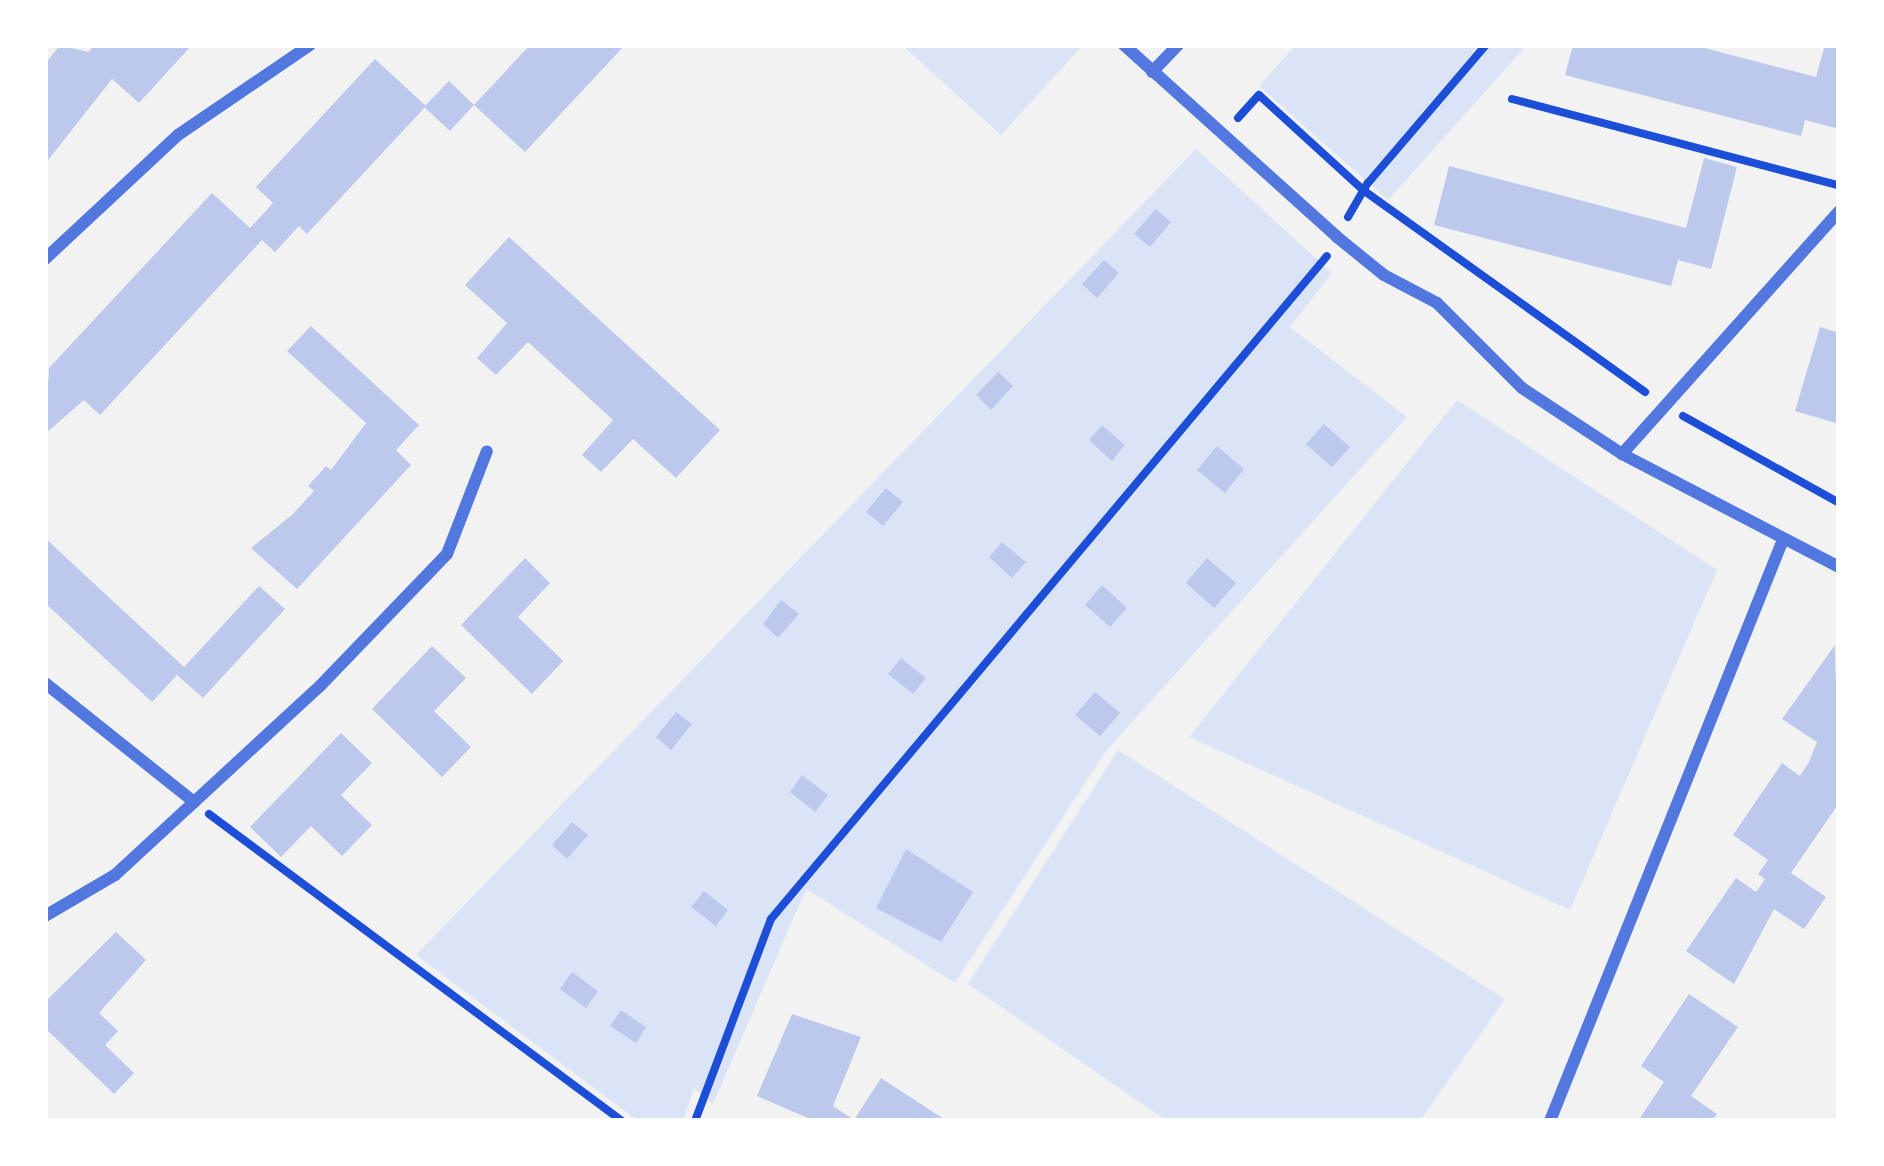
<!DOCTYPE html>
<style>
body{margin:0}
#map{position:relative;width:1884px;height:1166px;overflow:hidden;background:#f2f2f2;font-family:"Golos Text",sans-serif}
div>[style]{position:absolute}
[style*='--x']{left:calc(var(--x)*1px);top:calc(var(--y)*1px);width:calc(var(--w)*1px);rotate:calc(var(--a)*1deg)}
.green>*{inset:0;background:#dbe4f7}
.building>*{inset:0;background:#bdc9ec}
.path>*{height:8px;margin:-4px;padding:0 4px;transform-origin:4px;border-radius:4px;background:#1d4ed8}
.minor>*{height:12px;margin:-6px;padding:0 6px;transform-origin:6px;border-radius:6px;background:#5277de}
span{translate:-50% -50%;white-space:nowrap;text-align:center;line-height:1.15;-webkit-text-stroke:9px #fff;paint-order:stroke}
.frame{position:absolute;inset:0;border:48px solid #fff;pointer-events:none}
</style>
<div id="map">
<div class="green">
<div style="clip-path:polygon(902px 45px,1083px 45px,1001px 135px)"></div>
<div style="clip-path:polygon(1296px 45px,1527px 45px,1388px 200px,1259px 86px)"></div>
<div style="clip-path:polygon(1196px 149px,1332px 273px,1290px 327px,1407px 417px,1106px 751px,955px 983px,806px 889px,713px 1104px,694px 1088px,683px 1121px,638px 1121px,416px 955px)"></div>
<div style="clip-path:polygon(1457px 400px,1717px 570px,1570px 910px,1189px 737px)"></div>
<div style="clip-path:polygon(1118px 750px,1505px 999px,1420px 1121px,1167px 1121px,968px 984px)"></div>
</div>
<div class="building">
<div style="clip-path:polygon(60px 45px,88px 52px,95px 45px,192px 45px,139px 103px,112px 79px,45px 164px,45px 64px)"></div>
<div style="clip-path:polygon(530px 45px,625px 45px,525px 152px,474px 105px)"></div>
<div style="clip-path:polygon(1573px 45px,1693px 45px,1816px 77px,1825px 45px,1839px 45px,1839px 129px,1805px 120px,1801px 136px,1565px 75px)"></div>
<div style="clip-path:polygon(375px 59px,426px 106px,307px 234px,299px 226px,275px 252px,262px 240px,100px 415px,84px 400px,45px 434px,49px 368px,212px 193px,250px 228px,273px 203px,256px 187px)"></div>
<div style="clip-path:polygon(449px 81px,474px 105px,450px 131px,424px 107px)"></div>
<div style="clip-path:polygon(1704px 158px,1737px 167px,1720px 234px,1711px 269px,1678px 260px,1671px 286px,1434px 225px,1449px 166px,1686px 228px)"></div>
<div style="clip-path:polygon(1156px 209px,1171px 222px,1150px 247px,1134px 234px)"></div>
<div style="clip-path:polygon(509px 237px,720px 430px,676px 478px,633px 439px,601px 472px,582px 455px,613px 420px,528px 342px,496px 375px,477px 358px,507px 323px,465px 285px)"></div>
<div style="clip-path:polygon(1104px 260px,1119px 273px,1097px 298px,1082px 284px)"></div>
<div style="clip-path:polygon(311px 326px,419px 425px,396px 450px,411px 465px,297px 589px,251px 548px,293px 514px,314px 491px,308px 486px,326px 466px,331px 470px,366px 423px,287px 351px)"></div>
<div style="clip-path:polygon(1820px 327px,1839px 333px,1839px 424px,1795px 411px)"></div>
<div style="clip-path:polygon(998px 372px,1013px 386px,991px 410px,976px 395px)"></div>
<div style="clip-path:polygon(1324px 424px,1350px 447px,1332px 467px,1306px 444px)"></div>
<div style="clip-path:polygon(1102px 425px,1125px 445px,1112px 461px,1089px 440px)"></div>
<div style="clip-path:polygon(1217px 446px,1244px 469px,1225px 493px,1197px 470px)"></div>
<div style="clip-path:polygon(886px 488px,903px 502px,883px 526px,866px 512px)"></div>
<div style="clip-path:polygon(45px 538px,184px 667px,259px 586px,285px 609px,203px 698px,177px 675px,152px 702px,45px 603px)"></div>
<div style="clip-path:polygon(1002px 542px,1026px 562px,1012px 578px,989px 557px)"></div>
<div style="clip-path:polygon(525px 558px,550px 583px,518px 617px,563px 661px,532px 694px,461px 625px)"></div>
<div style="clip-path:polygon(1207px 558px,1236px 583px,1214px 608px,1186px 583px)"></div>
<div style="clip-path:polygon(1102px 585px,1127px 608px,1110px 627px,1085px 605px)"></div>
<div style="clip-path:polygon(781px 600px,799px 614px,778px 638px,763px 624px)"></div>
<div style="clip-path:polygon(1835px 645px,1839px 803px,1791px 873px,1826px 897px,1804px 929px,1774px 909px,1734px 984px,1686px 951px,1736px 878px,1756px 892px,1765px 879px,1758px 874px,1768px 860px,1733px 835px,1782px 763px,1800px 776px,1809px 762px,1817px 742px,1782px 719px)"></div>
<div style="clip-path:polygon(432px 646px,466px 678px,434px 711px,471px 747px,442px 777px,372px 709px)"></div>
<div style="clip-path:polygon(901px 658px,926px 678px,913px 694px,888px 674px)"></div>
<div style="clip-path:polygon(1095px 692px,1120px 713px,1100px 736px,1075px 715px)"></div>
<div style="clip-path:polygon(676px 712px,692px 724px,671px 750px,656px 737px)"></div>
<div style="clip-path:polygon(341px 733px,372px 763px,341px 795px,372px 825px,342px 856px,311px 826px,281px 857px,250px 827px)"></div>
<div style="clip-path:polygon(802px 775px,828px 795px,815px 812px,790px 792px)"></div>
<div style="clip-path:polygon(572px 822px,588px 835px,567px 859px,552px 845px)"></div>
<div style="clip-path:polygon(906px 849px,973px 892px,941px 942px,876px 908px)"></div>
<div style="clip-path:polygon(704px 891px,728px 910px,716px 926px,691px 907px)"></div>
<div style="clip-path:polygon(116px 932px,146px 960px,99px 1013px,118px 1031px,105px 1045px,134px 1073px,114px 1094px,45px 1028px,45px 1002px)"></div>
<div style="clip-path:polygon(572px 972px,598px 991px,586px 1008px,560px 989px)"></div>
<div style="clip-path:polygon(1689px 994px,1738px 1027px,1691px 1096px,1717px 1114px,1712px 1121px,1638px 1121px,1664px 1082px,1641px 1066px)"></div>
<div style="clip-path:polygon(621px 1010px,646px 1027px,636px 1043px,610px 1026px)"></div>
<div style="clip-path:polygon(792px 1014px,861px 1037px,833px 1106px,854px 1120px,881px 1078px,947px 1121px,815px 1121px,757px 1096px)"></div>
</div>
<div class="path">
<div style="--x:1512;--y:99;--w:337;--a:14.8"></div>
<div style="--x:1238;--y:118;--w:31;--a:-48"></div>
<div style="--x:1259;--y:95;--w:141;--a:42.4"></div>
<div style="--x:1363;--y:190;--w:347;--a:35.6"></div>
<div style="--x:1348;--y:217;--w:39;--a:-60"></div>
<div style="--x:1368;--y:183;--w:182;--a:-49.5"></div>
<div style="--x:1683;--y:416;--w:179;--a:29.1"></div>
<div style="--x:209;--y:814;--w:515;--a:36.62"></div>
<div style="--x:695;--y:1121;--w:216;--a:-69.4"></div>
<div style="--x:771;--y:919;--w:865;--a:-50.02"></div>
</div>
<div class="minor">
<div style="--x:1124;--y:45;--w:287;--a:42"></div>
<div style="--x:1337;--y:237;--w:60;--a:39"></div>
<div style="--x:1384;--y:275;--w:60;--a:27.8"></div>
<div style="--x:1437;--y:303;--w:120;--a:45"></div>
<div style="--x:1522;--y:388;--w:120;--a:33.4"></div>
<div style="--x:1622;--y:454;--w:245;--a:27.5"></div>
<div style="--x:1152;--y:72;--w:37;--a:-46"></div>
<div style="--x:45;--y:259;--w:182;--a:-43"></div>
<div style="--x:178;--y:135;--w:160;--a:-34.3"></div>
<div style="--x:1622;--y:454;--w:326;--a:-48.2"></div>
<div style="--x:45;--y:683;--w:191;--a:38.6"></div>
<div style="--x:45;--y:916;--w:81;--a:-30.4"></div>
<div style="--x:115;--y:875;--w:279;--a:-42.7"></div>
<div style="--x:320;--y:686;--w:183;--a:-46.1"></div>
<div style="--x:447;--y:554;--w:110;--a:-68.8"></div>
<div style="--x:1550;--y:1121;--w:624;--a:-68.16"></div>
</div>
<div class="frame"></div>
</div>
